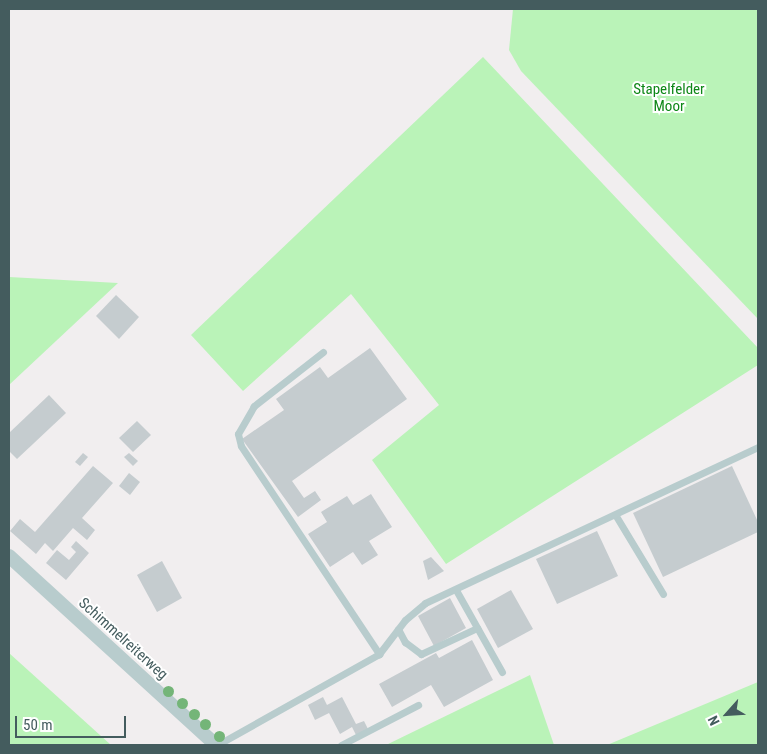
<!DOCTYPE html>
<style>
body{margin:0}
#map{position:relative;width:767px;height:754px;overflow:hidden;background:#f1eeef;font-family:"Roboto Condensed",sans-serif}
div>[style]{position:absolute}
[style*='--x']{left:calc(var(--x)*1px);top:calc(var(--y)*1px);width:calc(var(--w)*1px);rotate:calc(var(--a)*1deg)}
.green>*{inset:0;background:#baf3b8}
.building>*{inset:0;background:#c5cccf}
.service>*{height:7px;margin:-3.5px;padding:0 3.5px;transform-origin:3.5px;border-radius:3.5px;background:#b8cccd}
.minor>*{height:14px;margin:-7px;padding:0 7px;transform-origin:7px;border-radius:7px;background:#b8cccd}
.trees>*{width:11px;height:11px;margin:-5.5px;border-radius:50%;background:#74b578}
span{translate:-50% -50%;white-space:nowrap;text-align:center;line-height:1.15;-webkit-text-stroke:4px #fff;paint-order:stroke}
.park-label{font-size:15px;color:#0e8717}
.street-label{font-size:15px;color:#445c5e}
.frame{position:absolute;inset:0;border:10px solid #445c5e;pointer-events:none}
.north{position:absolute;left:702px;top:689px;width:50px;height:50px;-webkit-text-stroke:4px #fff;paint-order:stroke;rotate:244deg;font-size:14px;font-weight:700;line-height:20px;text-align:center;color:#445c5e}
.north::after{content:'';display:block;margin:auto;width:18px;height:22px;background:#445c5e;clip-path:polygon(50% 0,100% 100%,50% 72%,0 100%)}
.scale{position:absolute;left:15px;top:716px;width:111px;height:22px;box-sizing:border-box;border:2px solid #445c5e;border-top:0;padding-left:6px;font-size:15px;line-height:18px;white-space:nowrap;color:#445c5e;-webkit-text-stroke:4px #fff;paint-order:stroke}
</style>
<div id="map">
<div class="green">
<div style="clip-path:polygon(513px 9px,758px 9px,758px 319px,521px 71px,509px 50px)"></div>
<div style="clip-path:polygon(483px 57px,758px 348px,758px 365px,446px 564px,372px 460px,439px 405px,351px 294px,243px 391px,191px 335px)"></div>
<div style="clip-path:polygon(9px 277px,118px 283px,9px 385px)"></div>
<div style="clip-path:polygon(9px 653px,111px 745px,9px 745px)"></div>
<div style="clip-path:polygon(530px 675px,554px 745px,386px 745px)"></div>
<div style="clip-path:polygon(758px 682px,758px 745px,607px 745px)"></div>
</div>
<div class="building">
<div style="clip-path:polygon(116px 295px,139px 317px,119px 339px,96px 316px)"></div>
<div style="clip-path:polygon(370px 348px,407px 399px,292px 481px,304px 498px,315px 491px,321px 500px,298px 517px,242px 439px,284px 410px,276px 399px,320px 367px,328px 378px)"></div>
<div style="clip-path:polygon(49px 395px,66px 413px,17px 459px,9px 451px,9px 433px)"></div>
<div style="clip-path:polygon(137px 421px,151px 435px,133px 452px,119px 438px)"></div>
<div style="clip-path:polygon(83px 453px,88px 457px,80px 466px,75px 462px)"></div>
<div style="clip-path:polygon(129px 453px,138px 461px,133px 466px,124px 457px)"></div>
<div style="clip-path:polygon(93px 466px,113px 483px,82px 518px,95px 530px,87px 540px,73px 528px,53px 551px,45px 543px,36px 554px,10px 531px,20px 519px,35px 532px)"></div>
<div style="clip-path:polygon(732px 466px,758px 522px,758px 532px,663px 577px,633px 513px)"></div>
<div style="clip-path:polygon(129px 473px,140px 482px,130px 495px,119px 486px)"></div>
<div style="clip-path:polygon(371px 494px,392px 527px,369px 541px,378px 555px,362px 565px,353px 552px,330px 567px,308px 534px,327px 522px,321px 512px,347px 496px,353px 505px)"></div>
<div style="clip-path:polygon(597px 531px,618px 576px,557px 604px,536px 559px)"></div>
<div style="clip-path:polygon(76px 541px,89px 553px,66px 580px,46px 563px,57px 550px,69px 560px,76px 552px,71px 547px)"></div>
<div style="clip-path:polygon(431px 557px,444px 571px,428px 580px,423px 561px)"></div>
<div style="clip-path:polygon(162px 561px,182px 598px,157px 612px,137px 575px)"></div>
<div style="clip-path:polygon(511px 590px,533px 629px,498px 648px,477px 609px)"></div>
<div style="clip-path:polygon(450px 598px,466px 628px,434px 646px,418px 616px)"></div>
<div style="clip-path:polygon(472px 640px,493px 680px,444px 707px,431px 685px,392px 707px,379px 684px,436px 653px,439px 658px)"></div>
<div style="clip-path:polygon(323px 697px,327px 705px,342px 697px,356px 724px,364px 721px,368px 729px,356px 735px,352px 727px,340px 734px,329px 713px,315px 720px,308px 705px)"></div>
</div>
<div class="service">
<div style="--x:323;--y:352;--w:88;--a:142"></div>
<div style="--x:254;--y:406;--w:32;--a:120"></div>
<div style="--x:238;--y:434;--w:12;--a:76"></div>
<div style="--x:241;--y:446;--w:250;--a:56.4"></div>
<div style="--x:616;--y:516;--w:91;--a:58.9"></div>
<div style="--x:456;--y:590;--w:94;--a:60.7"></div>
<div style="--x:398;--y:629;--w:15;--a:62"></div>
<div style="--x:405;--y:642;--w:20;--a:37"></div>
<div style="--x:421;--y:654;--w:62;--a:-24.9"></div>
<div style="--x:217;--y:745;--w:186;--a:-29.3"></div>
<div style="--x:379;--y:654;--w:43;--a:-52.6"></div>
<div style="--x:405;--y:620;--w:26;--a:-40"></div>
<div style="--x:425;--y:603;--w:368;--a:-25.1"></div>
<div style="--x:341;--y:745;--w:87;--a:-27.5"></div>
</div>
<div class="minor">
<div style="--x:9;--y:556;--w:280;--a:42.4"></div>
</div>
<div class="trees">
<div style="left:168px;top:691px"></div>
<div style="left:182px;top:703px"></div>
<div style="left:194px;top:714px"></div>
<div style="left:205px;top:724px"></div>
<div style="left:219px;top:736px"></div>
</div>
<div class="park-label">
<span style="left:669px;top:98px">Stapelfelder<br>Moor</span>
</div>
<div class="street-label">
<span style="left:123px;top:639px;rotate:42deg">Schimmelreiterweg</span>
</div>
<div class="frame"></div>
<div class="north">N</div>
<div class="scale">50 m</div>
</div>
